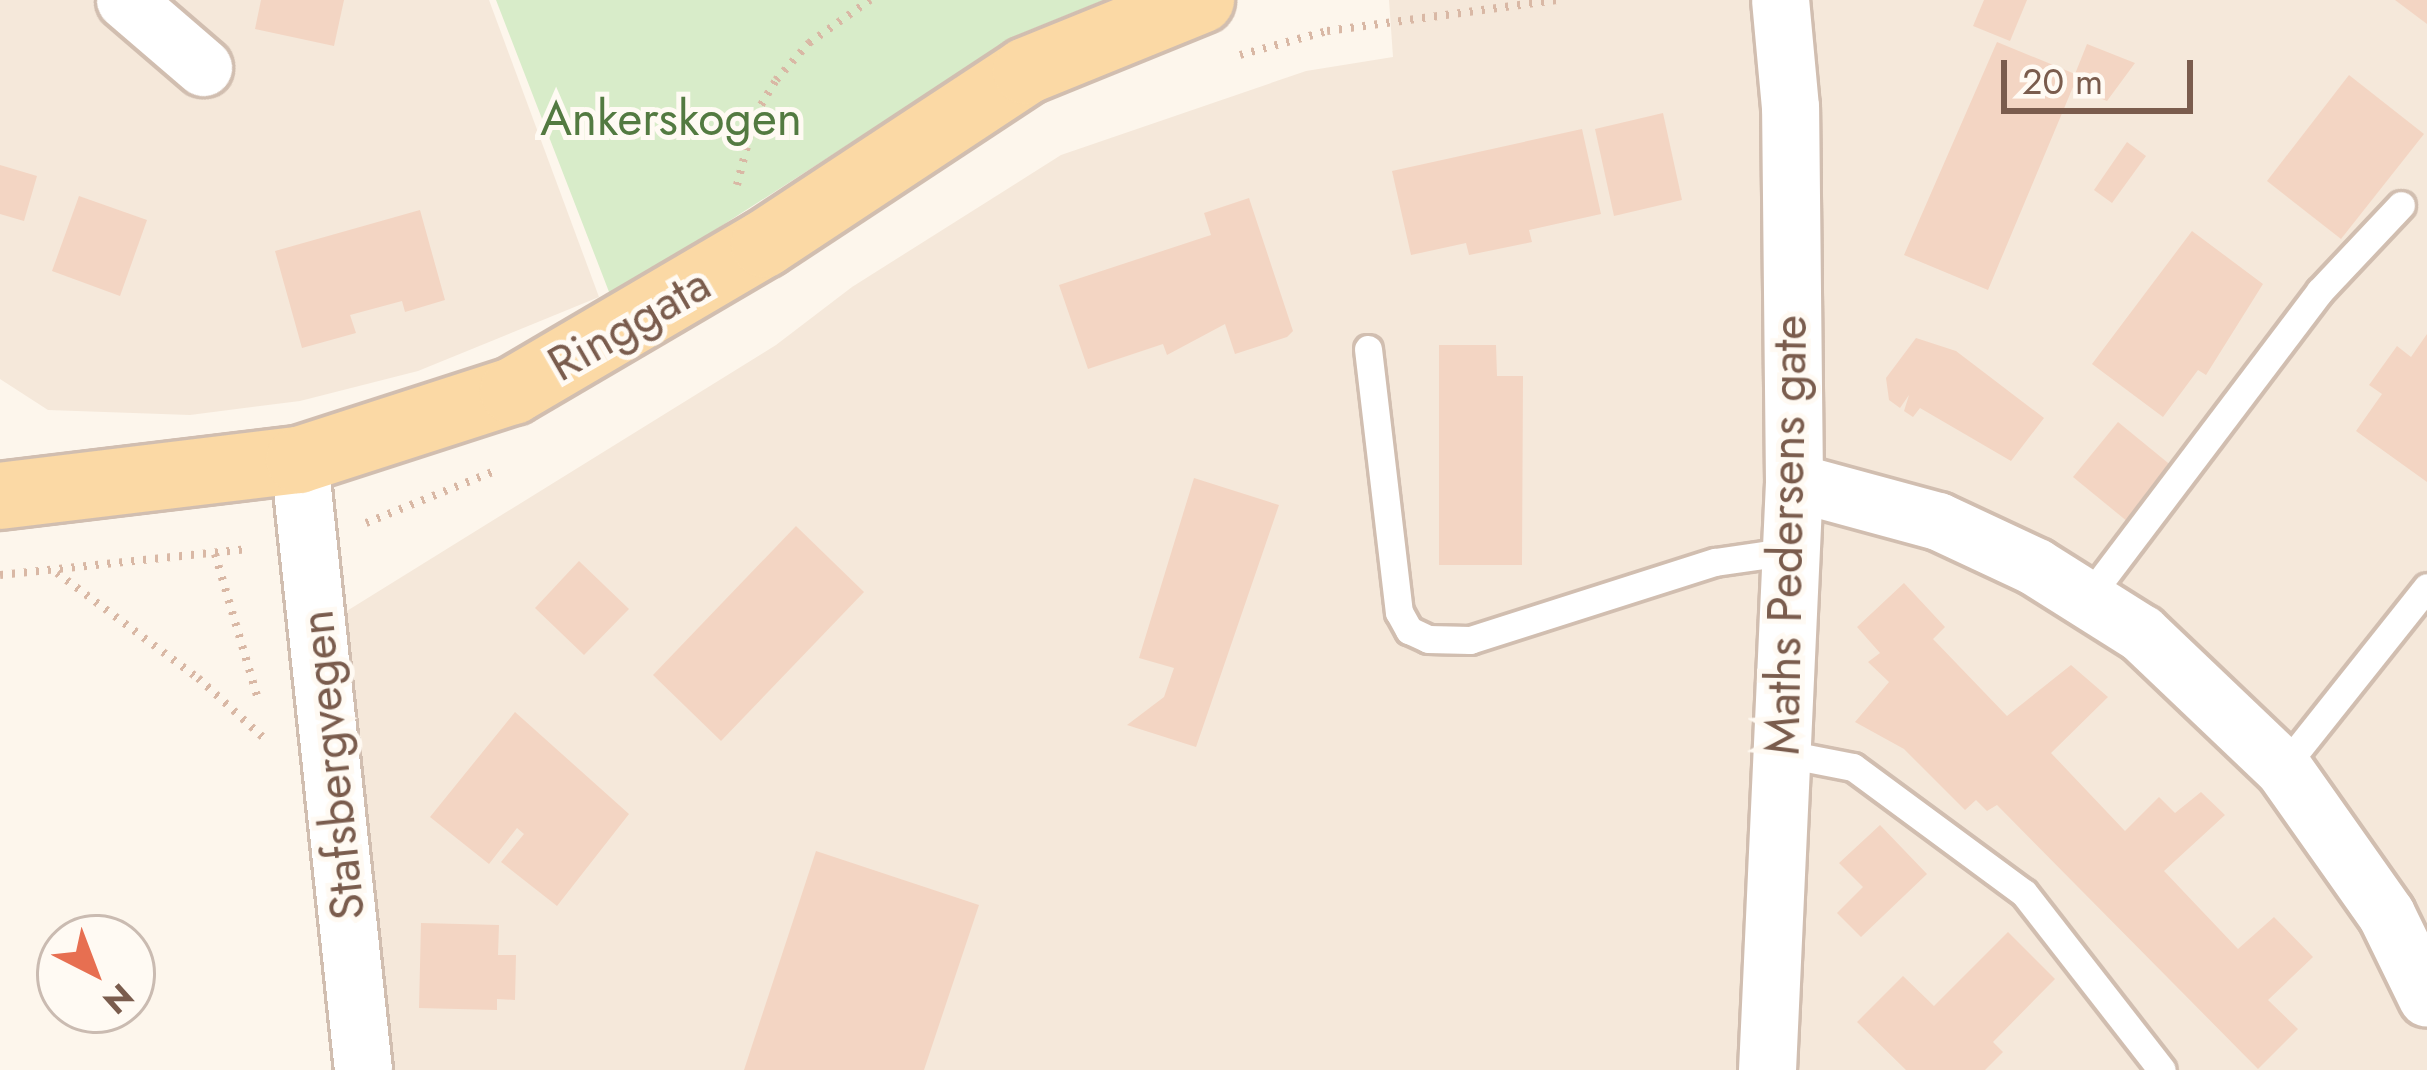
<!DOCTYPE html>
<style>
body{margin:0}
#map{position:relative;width:2427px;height:1070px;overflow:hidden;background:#fdf6ec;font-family:Jost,sans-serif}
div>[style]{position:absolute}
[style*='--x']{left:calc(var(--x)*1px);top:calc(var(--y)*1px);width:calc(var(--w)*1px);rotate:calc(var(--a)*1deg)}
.residential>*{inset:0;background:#f5e8da}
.green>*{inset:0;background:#d8ecc9}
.building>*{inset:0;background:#f3d5c3}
.path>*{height:8px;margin-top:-4px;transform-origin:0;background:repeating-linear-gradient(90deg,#d9b8a5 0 3px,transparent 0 12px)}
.roads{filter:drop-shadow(3px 0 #d1beb0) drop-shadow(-3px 0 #d1beb0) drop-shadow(0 3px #d1beb0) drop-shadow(0 -3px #d1beb0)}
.lane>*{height:27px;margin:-13.5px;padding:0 13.5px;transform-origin:13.5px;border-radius:13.5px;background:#fff}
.street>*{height:57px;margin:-28.5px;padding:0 28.5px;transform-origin:28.5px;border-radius:28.5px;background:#fff}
.primary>*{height:66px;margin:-33px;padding:0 33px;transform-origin:33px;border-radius:33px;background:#fbd9a5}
span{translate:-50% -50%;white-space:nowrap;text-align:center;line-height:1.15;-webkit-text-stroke:10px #fffaf3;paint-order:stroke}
.park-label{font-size:48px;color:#537a41}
.street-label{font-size:48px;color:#7a5c4d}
.north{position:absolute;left:36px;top:914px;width:120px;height:120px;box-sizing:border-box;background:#fffaf3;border:3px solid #cabbb1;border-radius:50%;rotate:138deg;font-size:33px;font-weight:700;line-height:48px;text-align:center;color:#7a5c4d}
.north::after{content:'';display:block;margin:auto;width:42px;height:54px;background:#e76f51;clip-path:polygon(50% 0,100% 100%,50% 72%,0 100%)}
.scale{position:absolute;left:2001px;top:60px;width:192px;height:54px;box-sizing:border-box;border:6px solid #7a5c4d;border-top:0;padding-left:15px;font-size:36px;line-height:42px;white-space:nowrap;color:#7a5c4d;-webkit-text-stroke:9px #fffaf3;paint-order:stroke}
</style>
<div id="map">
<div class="residential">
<div style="clip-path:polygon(0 0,489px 0,599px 297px,418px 371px,300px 401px,190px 415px,48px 410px,0 379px)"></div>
<div style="clip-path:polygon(1389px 0,2427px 0,2427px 1070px,367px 1070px,321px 627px,776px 345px,852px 287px,1061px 155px,1306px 71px,1393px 57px)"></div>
</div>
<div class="green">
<div style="clip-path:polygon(496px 0,1104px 0,1020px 34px,611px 297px)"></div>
</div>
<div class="building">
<div style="clip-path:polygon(261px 0,344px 0,334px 46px,255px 29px)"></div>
<div style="clip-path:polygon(1984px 0,2027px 0,2010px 41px,1973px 26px)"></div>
<div style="clip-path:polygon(2395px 0,2427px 0,2427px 24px)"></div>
<div style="clip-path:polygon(1997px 42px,2075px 74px,2087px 44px,2135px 63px,2107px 101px,2073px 87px,1988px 290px,1904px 255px)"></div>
<div style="clip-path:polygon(2349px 75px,2424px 134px,2341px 239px,2267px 181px)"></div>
<div style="clip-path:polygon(1663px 113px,1682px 200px,1614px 216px,1595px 129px)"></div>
<div style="clip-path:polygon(1582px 129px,1601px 214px,1529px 230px,1532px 242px,1469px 255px,1466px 243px,1411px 255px,1392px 171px)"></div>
<div style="clip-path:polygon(2127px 142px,2146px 156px,2112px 203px,2094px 190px)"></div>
<div style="clip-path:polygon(0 165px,37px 176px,24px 221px,0 214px)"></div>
<div style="clip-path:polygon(79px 196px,147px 220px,120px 296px,52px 271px)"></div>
<div style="clip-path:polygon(1249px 198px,1293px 331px,1287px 337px,1235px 354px,1225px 324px,1167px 355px,1163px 344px,1088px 369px,1059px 285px,1211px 235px,1204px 213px)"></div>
<div style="clip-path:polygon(420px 210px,445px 300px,405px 312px,402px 301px,350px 315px,356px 333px,302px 348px,275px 251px)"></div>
<div style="clip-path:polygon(2192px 231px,2263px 284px,2206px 375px,2198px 370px,2163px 417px,2092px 364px)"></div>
<div style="clip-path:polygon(2427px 334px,2427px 482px,2356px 431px,2382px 394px,2369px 385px,2397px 346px,2411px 357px)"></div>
<div style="clip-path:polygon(1916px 338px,1956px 351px,2044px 418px,2011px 461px,1920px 408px,1913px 417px,1904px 411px,1909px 395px,1900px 408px,1889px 400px,1886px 378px)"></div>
<div style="clip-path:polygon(1439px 345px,1496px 345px,1497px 376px,1523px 376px,1522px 565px,1439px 565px)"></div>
<div style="clip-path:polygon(2118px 422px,2173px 467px,2128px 522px,2073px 477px)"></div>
<div style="clip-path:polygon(1194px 478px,1279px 505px,1196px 747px,1127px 725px,1164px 697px,1174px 668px,1139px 658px)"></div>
<div style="clip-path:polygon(796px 526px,864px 592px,721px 741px,653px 675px)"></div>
<div style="clip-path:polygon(579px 561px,629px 609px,584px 655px,535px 608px)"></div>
<div style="clip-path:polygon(1904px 583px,1945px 627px,1933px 639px,2007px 716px,2071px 665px,2108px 697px,2051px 753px,2125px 831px,2159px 797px,2175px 813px,2201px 792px,2225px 815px,2164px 871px,2238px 949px,2274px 917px,2313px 957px,2268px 1000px,2298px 1029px,2258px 1069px,1997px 805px,1987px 811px,1976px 800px,1965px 810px,1904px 749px,1855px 722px,1889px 682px,1868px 662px,1880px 653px,1857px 627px)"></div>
<div style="clip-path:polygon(515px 712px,629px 814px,557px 906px,501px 862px,524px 834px,517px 828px,489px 864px,430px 817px)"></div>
<div style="clip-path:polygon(1880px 825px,1927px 874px,1861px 937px,1837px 913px,1863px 887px,1839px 863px)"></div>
<div style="clip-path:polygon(816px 851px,979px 905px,924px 1070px,744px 1070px)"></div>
<div style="clip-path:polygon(421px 923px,499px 925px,498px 955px,516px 955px,515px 1000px,497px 999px,497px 1010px,419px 1008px)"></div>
<div style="clip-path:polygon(2008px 932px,2055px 979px,1993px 1042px,2003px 1052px,1985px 1070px,1906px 1070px,1857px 1022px,1903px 976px,1934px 1006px)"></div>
</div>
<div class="path">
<div style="--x:1240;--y:55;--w:90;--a:-15.4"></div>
<div style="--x:1327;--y:31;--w:232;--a:-7.7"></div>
<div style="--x:737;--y:185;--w:72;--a:-75.6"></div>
<div style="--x:755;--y:115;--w:41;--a:-59"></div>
<div style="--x:776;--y:80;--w:50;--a:-48.3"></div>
<div style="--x:809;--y:43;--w:75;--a:-35.2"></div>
<div style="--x:366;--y:523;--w:141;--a:-22"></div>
<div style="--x:215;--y:554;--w:148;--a:73.5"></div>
<div style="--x:57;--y:573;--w:176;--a:36.7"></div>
<div style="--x:198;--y:678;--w:92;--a:42.4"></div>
<div style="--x:0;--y:575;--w:247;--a:-6"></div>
</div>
<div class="roads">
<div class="lane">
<div style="--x:1368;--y:349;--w:265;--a:83.3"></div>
<div style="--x:1399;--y:612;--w:21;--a:61"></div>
<div style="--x:1409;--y:630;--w:21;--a:25"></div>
<div style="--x:1428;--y:639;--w:42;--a:1.4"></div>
<div style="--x:1470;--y:640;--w:257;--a:-17.7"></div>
<div style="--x:1715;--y:562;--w:76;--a:-8.3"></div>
<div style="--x:2087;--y:599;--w:386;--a:-52.9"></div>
<div style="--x:2320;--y:291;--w:118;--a:-46.7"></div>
<div style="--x:1781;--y:753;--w:73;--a:11"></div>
<div style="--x:1853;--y:767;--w:212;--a:36.4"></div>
<div style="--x:2024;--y:893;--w:224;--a:52.1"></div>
<div style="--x:2283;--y:768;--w:231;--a:-51.5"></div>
</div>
<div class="street">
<div style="--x:125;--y:0;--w:103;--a:40.7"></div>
<div style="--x:299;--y:460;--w:613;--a:84.01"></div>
<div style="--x:1794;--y:482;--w:149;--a:15.2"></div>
<div style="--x:1938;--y:521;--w:108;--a:25.1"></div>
<div style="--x:2036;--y:567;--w:124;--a:32.2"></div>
<div style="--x:2141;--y:633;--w:196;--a:43.6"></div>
<div style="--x:2283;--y:768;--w:179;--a:54.8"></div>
<div style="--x:2386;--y:914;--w:93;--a:64"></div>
<div style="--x:1767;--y:1070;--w:589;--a:-87.37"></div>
<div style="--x:1794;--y:482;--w:375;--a:-90.6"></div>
<div style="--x:1790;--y:107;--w:107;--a:-95.3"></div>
</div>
<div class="primary">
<div style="--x:0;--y:496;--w:301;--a:-6.9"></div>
<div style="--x:299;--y:460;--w:225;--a:-17.9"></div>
<div style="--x:513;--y:391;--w:291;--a:-30.4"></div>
<div style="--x:764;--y:244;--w:314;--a:-33.4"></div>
<div style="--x:1026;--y:71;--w:189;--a:-22.1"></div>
</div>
</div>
<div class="park-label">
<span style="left:671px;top:119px">Ankerskogen</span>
</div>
<div class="street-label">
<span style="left:629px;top:324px;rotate:-30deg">Ringgata</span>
<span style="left:1786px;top:535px;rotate:-89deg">Maths Pedersens gate</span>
<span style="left:332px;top:765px;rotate:-96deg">Stafsbergvegen</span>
</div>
<div class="north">N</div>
<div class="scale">20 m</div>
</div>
